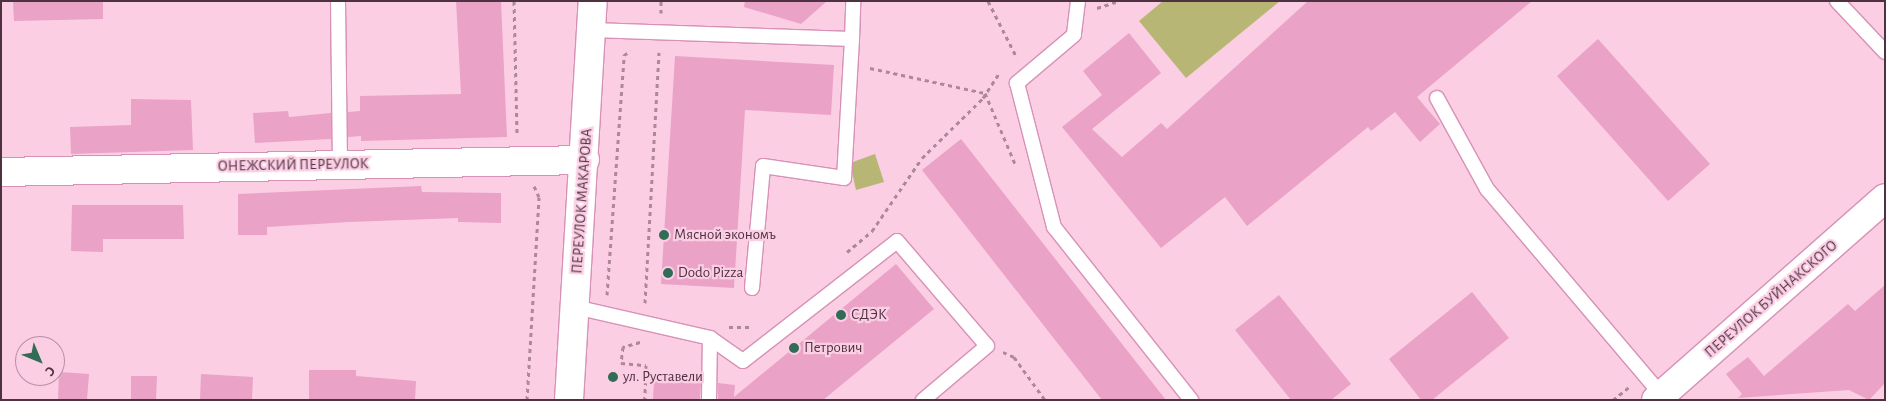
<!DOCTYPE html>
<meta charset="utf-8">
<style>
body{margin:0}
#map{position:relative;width:1886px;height:401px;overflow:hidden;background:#fbcee4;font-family:"Alegreya Sans",sans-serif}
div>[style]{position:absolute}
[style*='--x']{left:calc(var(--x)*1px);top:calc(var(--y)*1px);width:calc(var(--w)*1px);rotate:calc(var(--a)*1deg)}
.green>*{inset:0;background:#b8b674}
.building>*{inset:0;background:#eaa2c7}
.path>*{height:3px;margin-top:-1.5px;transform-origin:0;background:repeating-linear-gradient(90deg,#ad879a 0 4px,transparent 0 8px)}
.roads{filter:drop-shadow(1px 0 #d791b6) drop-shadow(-1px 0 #d791b6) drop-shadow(0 1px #d791b6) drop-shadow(0 -1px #d791b6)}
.service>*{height:14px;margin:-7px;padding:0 7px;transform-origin:7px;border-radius:7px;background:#fff}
.minor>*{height:28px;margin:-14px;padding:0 14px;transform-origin:14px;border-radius:14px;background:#fff}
.tertiary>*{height:28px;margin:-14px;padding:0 14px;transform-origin:14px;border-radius:14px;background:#fff}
.secondary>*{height:28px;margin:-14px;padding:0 14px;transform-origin:14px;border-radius:14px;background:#fff}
.dots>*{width:14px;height:14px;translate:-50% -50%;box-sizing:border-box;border:2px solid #fbcee4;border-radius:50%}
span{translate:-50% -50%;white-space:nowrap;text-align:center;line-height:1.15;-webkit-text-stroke:4.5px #fbcee4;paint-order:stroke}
.street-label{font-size:15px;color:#4f3241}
.poi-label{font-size:15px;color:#4f3241}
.left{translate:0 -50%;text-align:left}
.frame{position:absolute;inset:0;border:2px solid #4f3241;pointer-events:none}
.north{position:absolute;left:15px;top:336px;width:50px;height:50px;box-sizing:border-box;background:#fbcee4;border:1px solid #b690a3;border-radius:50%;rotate:135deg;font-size:14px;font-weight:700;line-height:20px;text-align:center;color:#4f3241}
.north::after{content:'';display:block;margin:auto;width:18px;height:22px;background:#316c57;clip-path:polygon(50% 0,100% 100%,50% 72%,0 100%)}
</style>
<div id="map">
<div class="green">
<div style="clip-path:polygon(1163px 1px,1280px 1px,1186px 78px,1139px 21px)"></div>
<div style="clip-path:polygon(875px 154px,884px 182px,856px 190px,850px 163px)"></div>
</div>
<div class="building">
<div style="clip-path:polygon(13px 1px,103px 1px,103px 19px,14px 21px)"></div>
<div style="clip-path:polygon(456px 1px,501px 1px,507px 137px,361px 141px,361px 136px,348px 137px,348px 112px,360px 111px,360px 96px,461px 94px)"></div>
<div style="clip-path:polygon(745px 1px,827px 1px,801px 24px,744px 7px)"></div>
<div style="clip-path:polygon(1308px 1px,1532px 1px,1417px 97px,1440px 124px,1420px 142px,1395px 112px,1371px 131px,1368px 127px,1247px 226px,1225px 197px,1161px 248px,1062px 127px,1102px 95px,1083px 71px,1129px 33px,1161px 73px,1092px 129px,1122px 157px,1161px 123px,1167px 129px)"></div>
<div style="clip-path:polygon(1598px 39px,1710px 164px,1668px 201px,1557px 76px)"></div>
<div style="clip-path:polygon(675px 56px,834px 65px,831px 115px,745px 110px,734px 288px,661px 284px)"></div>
<div style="clip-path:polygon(131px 99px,191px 100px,193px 150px,71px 154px,70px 127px,131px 125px)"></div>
<div style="clip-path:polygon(288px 111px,289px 117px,331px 113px,331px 139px,255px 143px,253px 113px)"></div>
<div style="clip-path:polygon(961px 139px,1166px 400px,1102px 400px,922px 170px)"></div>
<div style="clip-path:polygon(421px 186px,422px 192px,501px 193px,501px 223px,458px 222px,458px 218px,349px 222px,267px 227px,267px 235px,238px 235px,238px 194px)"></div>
<div style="clip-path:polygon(72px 205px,183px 205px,184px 239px,103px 239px,103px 252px,71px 251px)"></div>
<div style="clip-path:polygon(896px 264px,934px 309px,823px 400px,718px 400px,718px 383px,735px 385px,734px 397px)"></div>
<div style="clip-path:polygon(1885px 285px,1885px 383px,1869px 400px,1849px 390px,1738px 398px,1742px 394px,1726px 374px,1748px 357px,1764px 376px,1848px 304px,1855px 311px)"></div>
<div style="clip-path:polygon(1472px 292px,1509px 338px,1432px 400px,1421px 400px,1389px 359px)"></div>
<div style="clip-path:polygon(1279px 295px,1351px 384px,1331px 400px,1291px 400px,1235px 330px)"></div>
<div style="clip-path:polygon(309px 370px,356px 370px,356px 376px,416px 381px,415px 400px,309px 400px)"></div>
<div style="clip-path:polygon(59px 372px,89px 374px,87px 400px,58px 400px)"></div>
<div style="clip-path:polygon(201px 374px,253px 377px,252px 400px,200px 400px)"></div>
<div style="clip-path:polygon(131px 376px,157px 376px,156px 400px,131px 400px)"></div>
<div style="clip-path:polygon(654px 378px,701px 382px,700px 400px,653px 400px)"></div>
</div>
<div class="path">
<div style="--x:514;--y:1;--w:135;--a:88.7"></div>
<div style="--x:988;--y:1;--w:64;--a:63"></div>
<div style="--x:1097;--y:8;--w:22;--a:-18"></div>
<div style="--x:661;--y:13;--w:12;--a:-90"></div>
<div style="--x:870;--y:68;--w:118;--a:12.3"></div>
<div style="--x:985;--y:93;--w:79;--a:67"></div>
<div style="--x:847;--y:252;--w:33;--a:-40"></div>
<div style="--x:872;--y:231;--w:88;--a:-55.6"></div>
<div style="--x:922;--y:158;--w:86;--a:-44.5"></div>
<div style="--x:983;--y:98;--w:30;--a:-57"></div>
<div style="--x:607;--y:295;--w:241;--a:-85.9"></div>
<div style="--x:624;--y:55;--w:8;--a:-30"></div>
<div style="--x:645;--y:303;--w:251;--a:-86.8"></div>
<div style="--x:729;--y:327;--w:24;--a:0"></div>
<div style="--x:640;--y:342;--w:18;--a:164"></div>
<div style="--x:623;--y:347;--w:16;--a:97"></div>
<div style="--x:621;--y:363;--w:25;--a:5"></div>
<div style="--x:646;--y:365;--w:35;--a:92"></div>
<div style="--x:1003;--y:352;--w:12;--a:24"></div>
<div style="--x:1014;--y:357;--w:53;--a:54.2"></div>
<div style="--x:527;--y:400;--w:203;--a:-86.6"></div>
<div style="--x:539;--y:197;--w:12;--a:-114"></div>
<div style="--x:1613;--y:400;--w:22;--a:-39"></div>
</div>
<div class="roads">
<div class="service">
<div style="--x:338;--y:1;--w:162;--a:89.3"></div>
<div style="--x:1078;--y:1;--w:34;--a:97"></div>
<div style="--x:1074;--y:35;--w:75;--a:139.9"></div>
<div style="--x:1017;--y:83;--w:149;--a:75.6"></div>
<div style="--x:1054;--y:227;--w:221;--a:51.6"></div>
<div style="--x:1837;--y:1;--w:70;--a:46.7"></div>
<div style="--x:592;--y:30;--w:260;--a:2"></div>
<div style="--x:852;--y:39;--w:38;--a:-88"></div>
<div style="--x:1437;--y:98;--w:104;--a:61.2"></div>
<div style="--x:1487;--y:189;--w:270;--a:49.7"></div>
<div style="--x:752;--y:288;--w:122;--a:-84.8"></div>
<div style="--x:763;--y:166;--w:82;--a:8.4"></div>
<div style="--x:844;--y:178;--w:139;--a:-86.7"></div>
<div style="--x:575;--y:307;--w:139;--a:12.9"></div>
<div style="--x:710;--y:338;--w:40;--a:34.9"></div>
<div style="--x:743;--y:361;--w:195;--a:-37.9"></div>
<div style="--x:897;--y:241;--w:138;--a:49.4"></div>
<div style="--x:987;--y:346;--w:84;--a:139.8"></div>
<div style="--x:709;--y:400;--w:62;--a:-89.1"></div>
</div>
<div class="minor">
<div style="--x:1;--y:172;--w:584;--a:-1.18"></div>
</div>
<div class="tertiary">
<div style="--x:1656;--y:400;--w:305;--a:-41.4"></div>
</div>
<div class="secondary">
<div style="--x:569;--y:400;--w:400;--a:-86.6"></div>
</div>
</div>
<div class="dots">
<div style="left:664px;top:235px;background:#316c57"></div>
<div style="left:668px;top:273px;background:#316c57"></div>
<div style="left:841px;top:315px;background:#316c57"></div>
<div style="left:794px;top:348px;background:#316c57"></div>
<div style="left:613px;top:377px;background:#316c57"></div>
</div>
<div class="street-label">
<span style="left:293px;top:165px;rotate:-1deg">ОНЕЖСКИЙ ПЕРЕУЛОК</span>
<span style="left:582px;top:201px;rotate:-86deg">ПЕРЕУЛОК МАКАРОВА</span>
<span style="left:1771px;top:299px;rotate:-41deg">ПЕРЕУЛОК БУЙНАКСКОГО</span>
</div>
<div class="poi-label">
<span class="left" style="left:674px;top:235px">Мясной экономъ</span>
<span class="left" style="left:678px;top:273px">Dodo Pizza</span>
<span class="left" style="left:851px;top:315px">СДЭК</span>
<span class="left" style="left:804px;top:348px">Петрович</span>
<span class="left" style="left:623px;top:377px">ул. Руставели</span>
</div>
<div class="frame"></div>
<div class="north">С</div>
</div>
